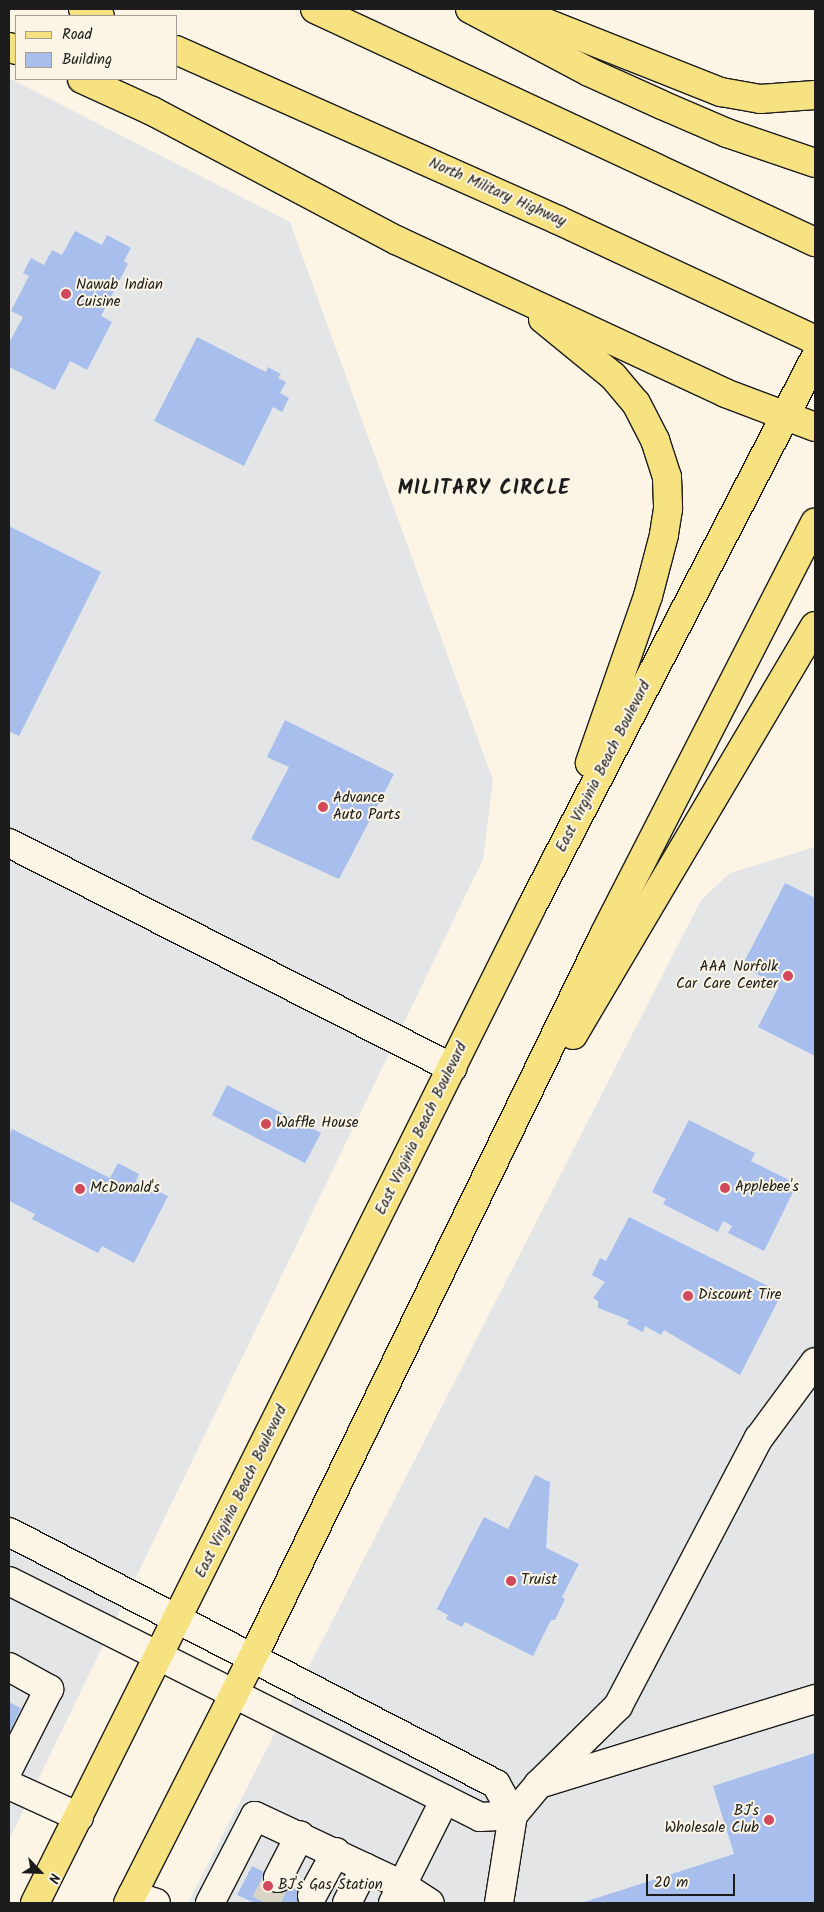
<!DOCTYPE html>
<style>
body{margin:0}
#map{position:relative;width:824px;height:1912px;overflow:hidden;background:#fcf5e5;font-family:Kalam,sans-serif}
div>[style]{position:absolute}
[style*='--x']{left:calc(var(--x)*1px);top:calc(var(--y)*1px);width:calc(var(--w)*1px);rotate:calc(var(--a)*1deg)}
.built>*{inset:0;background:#e3e5e7}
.building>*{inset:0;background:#a8bfed}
.minor-tunnel>*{height:28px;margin-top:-14px;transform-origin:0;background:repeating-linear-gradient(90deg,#dad4c7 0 28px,transparent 0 42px)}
.roads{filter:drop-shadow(1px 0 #1c1c1c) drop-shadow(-1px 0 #1c1c1c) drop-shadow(0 1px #1c1c1c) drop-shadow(0 -1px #1c1c1c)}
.minor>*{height:28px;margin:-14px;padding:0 14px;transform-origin:14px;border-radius:14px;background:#fcf5e5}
.major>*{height:28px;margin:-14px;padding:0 14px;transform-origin:14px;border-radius:14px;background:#f6e281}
.dots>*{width:14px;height:14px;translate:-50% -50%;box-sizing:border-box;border:2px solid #fcf5e5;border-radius:50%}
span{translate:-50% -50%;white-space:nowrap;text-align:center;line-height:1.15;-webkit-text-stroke:4px #fcf5e5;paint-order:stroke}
.street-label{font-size:15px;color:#1c1c1c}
.poi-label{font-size:15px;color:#1c1c1c}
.left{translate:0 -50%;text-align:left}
.right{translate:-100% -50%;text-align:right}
.district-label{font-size:20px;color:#1c1c1c;font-weight:700;letter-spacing:1px}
.frame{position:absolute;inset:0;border:10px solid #1c1c1c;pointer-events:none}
.legend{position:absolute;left:15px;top:15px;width:162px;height:65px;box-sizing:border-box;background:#fcf5e5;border:1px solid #a29e95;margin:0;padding:6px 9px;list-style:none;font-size:15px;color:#1c1c1c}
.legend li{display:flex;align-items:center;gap:10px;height:25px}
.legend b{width:25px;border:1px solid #a29e95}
.north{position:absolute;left:15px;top:1847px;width:50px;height:50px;-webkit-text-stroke:4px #fcf5e5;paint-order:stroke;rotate:114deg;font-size:14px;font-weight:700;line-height:20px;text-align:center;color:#1c1c1c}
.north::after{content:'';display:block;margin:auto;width:18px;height:22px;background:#1c1c1c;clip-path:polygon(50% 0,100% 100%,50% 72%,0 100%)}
.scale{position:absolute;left:646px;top:1874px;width:89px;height:22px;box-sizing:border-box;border:2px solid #1c1c1c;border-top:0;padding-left:6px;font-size:15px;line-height:18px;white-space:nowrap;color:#1c1c1c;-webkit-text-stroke:4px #fcf5e5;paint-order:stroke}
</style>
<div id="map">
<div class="built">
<div style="clip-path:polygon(9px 78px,290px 222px,493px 780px,483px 859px,9px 1840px)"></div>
<div style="clip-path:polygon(815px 847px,815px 1903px,188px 1903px,701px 900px,730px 873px)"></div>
</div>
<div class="building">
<div style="clip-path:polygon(75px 231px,102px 245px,107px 235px,131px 248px,124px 261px,128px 264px,101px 316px,112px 322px,87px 370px,70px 361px,55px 390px,9px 367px,9px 343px,23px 317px,11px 311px,29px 276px,23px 273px,31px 258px,44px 265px,52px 250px,62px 255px)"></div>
<div style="clip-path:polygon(197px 337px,266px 372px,268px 367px,281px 374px,278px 378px,286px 382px,280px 393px,289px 398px,282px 412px,273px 407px,244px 466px,154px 421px)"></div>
<div style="clip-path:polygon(9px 526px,101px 572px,19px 736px,9px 731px)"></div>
<div style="clip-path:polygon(285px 720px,394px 774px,339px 879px,251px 839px,289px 767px,267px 757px)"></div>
<div style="clip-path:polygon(785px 883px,815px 898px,815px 1056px,758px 1027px,779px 986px,742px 966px)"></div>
<div style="clip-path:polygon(227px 1085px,321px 1133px,305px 1163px,212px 1115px)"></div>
<div style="clip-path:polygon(689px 1120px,755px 1153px,751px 1161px,797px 1184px,764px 1251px,728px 1233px,732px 1226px,723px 1221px,718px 1232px,663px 1204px,666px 1199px,652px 1192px)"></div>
<div style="clip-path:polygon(12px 1129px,110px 1178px,118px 1163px,139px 1174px,136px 1181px,168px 1196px,134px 1263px,102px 1246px,98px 1253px,32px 1219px,35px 1214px,9px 1201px,9px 1136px)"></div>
<div style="clip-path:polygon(629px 1217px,782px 1293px,740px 1375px,664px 1330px,661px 1335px,645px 1326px,643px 1332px,627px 1324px,629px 1320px,598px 1308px,598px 1301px,593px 1298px,605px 1282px,592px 1275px,600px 1258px,606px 1261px)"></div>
<div style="clip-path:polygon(535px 1475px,550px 1482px,546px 1548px,579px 1564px,562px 1597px,565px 1599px,555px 1620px,551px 1620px,533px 1656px,465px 1622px,462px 1627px,446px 1619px,448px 1615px,437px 1609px,484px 1517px,508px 1529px)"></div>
<div style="clip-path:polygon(9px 1702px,21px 1708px,9px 1734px)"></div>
<div style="clip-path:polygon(815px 1753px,815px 1903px,581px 1903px,734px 1854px,713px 1786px)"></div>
<div style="clip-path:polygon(252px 1866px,327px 1903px,255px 1903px,237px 1895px)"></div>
</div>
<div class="minor-tunnel">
<div style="--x:265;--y:1903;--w:28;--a:-63"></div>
</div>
<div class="roads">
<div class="minor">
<div style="--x:9;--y:843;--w:497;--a:26.9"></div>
<div style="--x:9;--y:1532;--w:548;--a:27.36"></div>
<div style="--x:496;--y:1784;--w:35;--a:61"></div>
<div style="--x:9;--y:1581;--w:527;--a:26.61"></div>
<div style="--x:480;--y:1817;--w:33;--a:-3"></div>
<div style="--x:9;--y:1667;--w:46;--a:28.8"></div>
<div style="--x:49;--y:1689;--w:89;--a:116.9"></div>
<div style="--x:539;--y:1784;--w:111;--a:-44.6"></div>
<div style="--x:618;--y:1706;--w:303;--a:-62.3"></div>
<div style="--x:759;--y:1438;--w:94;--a:-53.6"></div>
<div style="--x:9;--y:1785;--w:77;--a:24.6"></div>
<div style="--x:278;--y:1878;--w:48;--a:-62.9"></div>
<div style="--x:132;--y:1895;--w:25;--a:18"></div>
<div style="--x:312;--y:1896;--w:50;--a:-61.4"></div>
<div style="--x:210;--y:1903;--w:98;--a:-62.7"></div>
<div style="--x:255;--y:1816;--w:162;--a:25.1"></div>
<div style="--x:402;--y:1885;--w:33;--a:33"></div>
<div style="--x:347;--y:1903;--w:40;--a:-63.4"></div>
<div style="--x:393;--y:1903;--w:116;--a:-63.4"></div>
<div style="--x:499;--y:1903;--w:89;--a:-81"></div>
<div style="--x:513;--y:1815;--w:40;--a:-50"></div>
<div style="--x:539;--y:1784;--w:289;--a:-17.1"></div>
</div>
<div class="major">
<div style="--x:83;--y:9;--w:18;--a:22"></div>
<div style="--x:315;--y:9;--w:552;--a:24.99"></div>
<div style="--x:470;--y:9;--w:135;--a:27.9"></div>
<div style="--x:589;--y:72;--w:80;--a:24.3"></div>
<div style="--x:662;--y:105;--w:71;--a:23.3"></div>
<div style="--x:727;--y:133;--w:93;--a:18.8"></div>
<div style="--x:511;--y:9;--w:226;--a:21.6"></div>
<div style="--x:721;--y:92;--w:40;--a:10"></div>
<div style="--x:760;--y:99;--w:55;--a:-4.2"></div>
<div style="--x:9;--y:47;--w:8;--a:23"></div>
<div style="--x:176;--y:50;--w:418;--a:24"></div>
<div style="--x:558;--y:220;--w:284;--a:25"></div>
<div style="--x:82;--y:79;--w:77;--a:24.6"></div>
<div style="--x:152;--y:111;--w:276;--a:27.9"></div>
<div style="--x:396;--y:240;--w:363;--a:24.9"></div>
<div style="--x:725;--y:393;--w:96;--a:20.7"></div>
<div style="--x:543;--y:319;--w:90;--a:39.2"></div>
<div style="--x:613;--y:376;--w:35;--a:50"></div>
<div style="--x:636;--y:403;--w:42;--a:62.8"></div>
<div style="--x:655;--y:440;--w:39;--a:72"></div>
<div style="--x:667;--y:477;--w:32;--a:88"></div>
<div style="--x:668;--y:509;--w:26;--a:99"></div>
<div style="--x:664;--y:535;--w:63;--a:104.7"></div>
<div style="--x:648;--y:596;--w:177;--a:109.2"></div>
<div style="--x:573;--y:1035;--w:475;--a:-59.4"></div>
<div style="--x:35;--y:1903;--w:1112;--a:-63.5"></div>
<div style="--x:531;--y:908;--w:619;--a:-62.69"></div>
<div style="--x:128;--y:1903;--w:274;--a:-63.1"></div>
<div style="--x:252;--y:1659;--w:807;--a:-64.07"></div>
<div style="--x:605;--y:933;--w:461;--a:-62.9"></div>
</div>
</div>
<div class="dots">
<div style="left:66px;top:294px;background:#d1495b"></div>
<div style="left:323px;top:807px;background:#d1495b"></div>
<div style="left:788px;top:976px;background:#d1495b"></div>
<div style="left:266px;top:1124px;background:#d1495b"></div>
<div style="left:725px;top:1188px;background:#d1495b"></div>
<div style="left:80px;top:1189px;background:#d1495b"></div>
<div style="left:688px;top:1296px;background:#d1495b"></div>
<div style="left:511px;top:1581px;background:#d1495b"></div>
<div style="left:769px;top:1820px;background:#d1495b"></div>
<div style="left:268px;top:1886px;background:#d1495b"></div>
</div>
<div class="street-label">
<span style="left:497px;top:193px;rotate:24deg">North Military Highway</span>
<span style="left:604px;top:767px;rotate:-63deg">East Virginia Beach Boulevard</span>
<span style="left:422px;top:1129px;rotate:-64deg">East Virginia Beach Boulevard</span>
<span style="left:242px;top:1492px;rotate:-64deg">East Virginia Beach Boulevard</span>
</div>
<div class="poi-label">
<span class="left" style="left:76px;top:294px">Nawab Indian<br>Cuisine</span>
<span class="left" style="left:333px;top:807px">Advance<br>Auto Parts</span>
<span class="right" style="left:778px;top:976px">AAA Norfolk<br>Car Care Center</span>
<span class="left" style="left:276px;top:1124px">Waffle House</span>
<span class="left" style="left:735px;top:1188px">Applebee's</span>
<span class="left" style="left:90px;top:1189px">McDonald's</span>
<span class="left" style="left:698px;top:1296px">Discount Tire</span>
<span class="left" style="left:521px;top:1581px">Truist</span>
<span class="right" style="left:759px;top:1820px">BJ's<br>Wholesale Club</span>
<span class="left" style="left:278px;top:1886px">BJ's Gas Station</span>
</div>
<div class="district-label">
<span style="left:484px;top:489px">MILITARY CIRCLE</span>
</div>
<div class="frame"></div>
<ul class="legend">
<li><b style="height:6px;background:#f6e281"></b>Road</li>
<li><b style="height:14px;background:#a8bfed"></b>Building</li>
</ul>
<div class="north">N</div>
<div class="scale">20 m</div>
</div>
